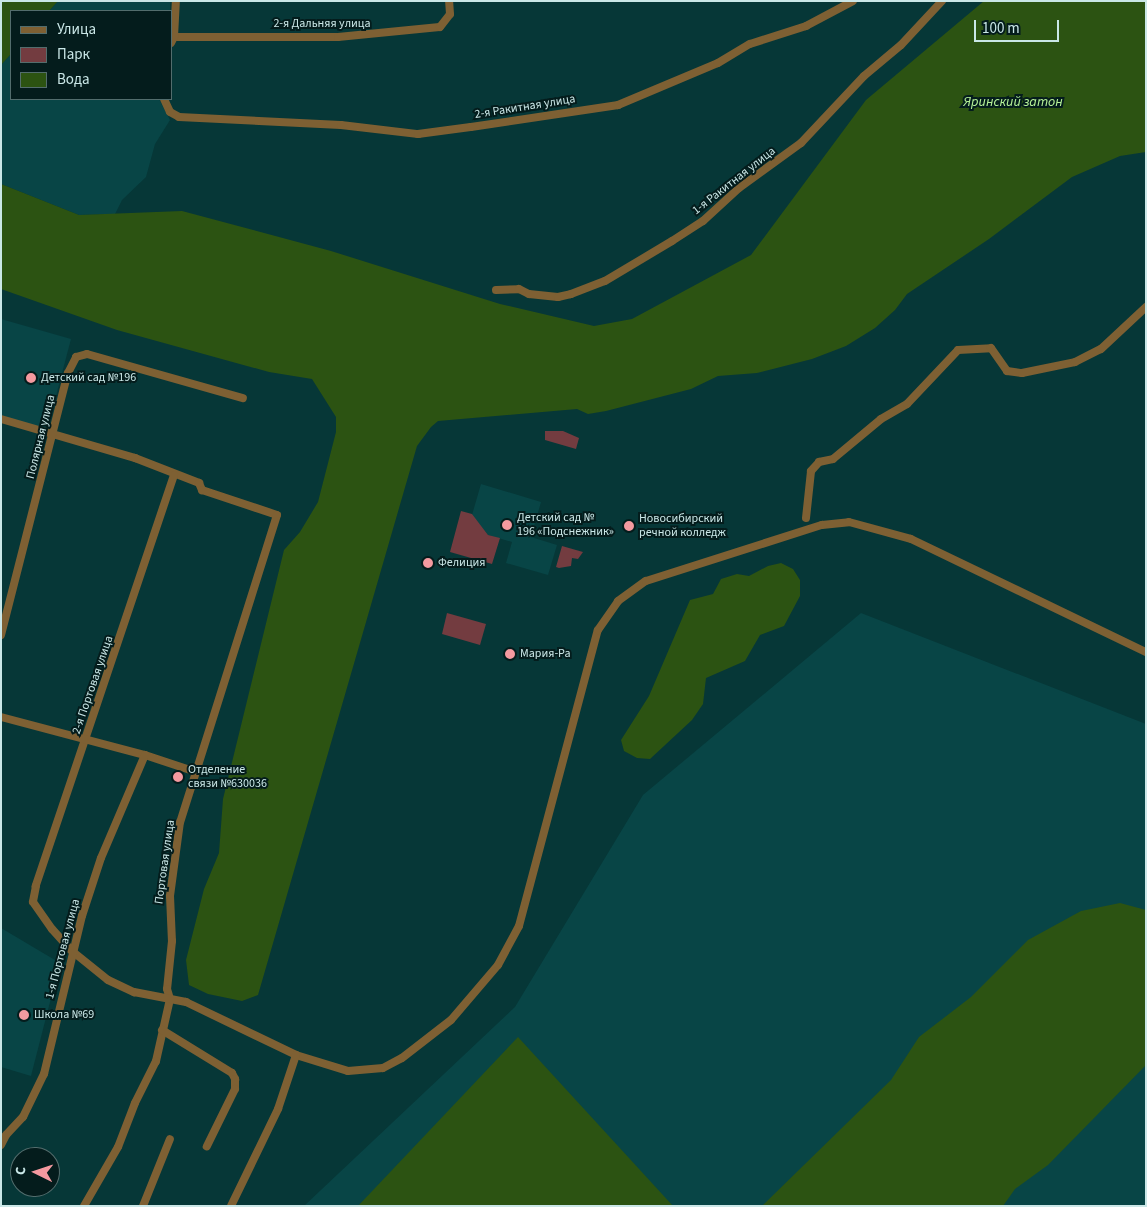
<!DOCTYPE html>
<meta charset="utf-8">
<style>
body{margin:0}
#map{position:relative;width:1147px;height:1207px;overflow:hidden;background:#063737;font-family:"Source Sans 3",sans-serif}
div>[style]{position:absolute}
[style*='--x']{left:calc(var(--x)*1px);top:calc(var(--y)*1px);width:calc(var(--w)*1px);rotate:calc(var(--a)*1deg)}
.built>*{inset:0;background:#084546}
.green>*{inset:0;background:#733c40}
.water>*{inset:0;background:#2c5312}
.minor>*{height:8px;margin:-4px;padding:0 4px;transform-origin:4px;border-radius:4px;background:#7e6033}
.dots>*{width:14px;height:14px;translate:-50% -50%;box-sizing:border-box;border:2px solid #041c1c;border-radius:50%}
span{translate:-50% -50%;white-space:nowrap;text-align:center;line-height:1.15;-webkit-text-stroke:4px #041c1c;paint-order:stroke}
.street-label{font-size:12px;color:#cae7e7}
.poi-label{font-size:12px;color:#cae7e7}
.left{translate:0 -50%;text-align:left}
.water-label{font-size:14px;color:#b5f197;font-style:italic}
.frame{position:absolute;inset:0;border:2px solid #cae7e7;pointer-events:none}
.legend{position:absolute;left:10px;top:10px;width:162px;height:90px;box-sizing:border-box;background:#041c1c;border:1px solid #536d6d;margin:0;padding:6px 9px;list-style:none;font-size:15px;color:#cae7e7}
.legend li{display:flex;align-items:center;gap:10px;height:25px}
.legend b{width:25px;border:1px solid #536d6d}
.north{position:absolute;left:10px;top:1147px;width:50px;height:50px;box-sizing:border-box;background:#041c1c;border:1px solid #536d6d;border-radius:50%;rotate:274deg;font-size:14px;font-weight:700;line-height:20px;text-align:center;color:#cae7e7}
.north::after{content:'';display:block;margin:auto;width:18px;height:22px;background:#f49aa0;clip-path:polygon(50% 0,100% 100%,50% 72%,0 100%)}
.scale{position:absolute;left:974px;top:20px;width:85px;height:22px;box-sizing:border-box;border:2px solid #cae7e7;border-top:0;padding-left:6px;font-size:15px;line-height:18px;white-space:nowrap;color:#cae7e7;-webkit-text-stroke:4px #041c1c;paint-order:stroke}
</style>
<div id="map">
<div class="built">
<div style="clip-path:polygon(58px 1px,170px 1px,170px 11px,49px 11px)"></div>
<div style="clip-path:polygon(11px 54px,11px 99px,159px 99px,170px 120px,155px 144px,146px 177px,122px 200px,115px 214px,79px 215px,1px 184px,1px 65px)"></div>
<div style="clip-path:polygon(1px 319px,71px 339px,47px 430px,1px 416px)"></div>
<div style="clip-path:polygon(481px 484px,541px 502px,531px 537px,557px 545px,548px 575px,506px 563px,512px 542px,488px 535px,472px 515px)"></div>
<div style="clip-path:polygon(861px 613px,1146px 724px,1145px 1206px,304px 1206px,515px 1007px,643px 795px)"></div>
<div style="clip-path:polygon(1px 928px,60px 963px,31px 1076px,1px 1067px)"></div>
</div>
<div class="green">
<div style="clip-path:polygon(545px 431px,563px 431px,579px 438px,576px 449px,545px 440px)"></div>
<div style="clip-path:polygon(461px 511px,472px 514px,488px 535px,500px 538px,492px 564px,450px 552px)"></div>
<div style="clip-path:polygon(562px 546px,583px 552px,578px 559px,572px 558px,571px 566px,559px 568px,556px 567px)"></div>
<div style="clip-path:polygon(447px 613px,486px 624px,480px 645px,442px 634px)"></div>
</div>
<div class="water">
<div style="clip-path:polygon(1px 1px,58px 1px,49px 11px,11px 11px,11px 54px,1px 65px)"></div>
<div style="clip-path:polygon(984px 1px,1146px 1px,1146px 152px,1120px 156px,1072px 177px,989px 239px,907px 294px,895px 310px,875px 328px,846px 346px,812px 359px,757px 373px,718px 376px,691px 389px,606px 411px,588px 414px,577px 409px,438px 421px,431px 427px,417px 446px,258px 995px,242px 1001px,208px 994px,189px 985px,186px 960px,204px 889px,219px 853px,223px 799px,284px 550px,300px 532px,318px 502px,336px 432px,336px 417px,312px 379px,269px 372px,117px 330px,1px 289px,1px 184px,79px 215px,182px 211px,331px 251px,500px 304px,594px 326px,632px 319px,751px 255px,866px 100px)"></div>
<div style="clip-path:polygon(781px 563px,793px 569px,800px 580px,800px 596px,784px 626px,760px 635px,745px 661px,706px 678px,703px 704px,692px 720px,650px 759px,637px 758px,624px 751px,621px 740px,649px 696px,690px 600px,713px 594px,721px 579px,737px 574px,749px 576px,768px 566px)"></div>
<div style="clip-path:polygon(1120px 903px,1146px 910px,1146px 1065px,1048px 1165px,1015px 1189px,1003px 1206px,762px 1206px,891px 1080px,919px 1037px,971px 997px,1028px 940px,1081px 911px)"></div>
<div style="clip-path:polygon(518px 1037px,673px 1206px,358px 1206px)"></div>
</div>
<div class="minor">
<div style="--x:174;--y:37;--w:164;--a:0"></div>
<div style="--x:338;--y:37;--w:102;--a:-5.6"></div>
<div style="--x:440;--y:27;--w:16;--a:-52"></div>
<div style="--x:450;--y:14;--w:13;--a:-94"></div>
<div style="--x:171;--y:43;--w:7;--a:-63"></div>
<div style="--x:174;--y:37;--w:36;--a:-87"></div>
<div style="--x:164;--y:99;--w:14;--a:65"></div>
<div style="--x:170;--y:112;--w:10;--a:29"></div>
<div style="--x:179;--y:117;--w:162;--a:2.8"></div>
<div style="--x:341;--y:125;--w:78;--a:6.7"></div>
<div style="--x:418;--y:134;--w:53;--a:-7.5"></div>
<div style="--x:471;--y:127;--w:149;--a:-8.5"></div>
<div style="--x:618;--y:105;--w:108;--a:-22.8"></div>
<div style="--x:718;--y:63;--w:37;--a:-31"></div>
<div style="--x:750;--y:44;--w:59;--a:-17.8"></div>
<div style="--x:806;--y:26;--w:53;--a:-28"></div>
<div style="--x:496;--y:290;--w:23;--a:-2"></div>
<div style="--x:519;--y:289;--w:11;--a:27"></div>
<div style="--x:529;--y:294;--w:29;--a:6"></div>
<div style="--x:558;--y:297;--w:13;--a:-13"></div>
<div style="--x:571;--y:294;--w:36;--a:-21"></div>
<div style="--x:605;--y:281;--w:78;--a:-30.8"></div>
<div style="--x:672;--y:241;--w:37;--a:-33"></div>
<div style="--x:703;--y:221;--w:49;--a:-42.5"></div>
<div style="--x:739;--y:188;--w:77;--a:-36"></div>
<div style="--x:801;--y:143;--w:92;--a:-46.8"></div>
<div style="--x:864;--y:76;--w:48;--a:-40"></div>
<div style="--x:901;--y:45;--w:60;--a:-47"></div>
<div style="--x:1;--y:419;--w:140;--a:16.2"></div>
<div style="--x:135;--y:458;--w:69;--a:21.3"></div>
<div style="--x:199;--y:483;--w:8;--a:67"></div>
<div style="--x:202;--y:490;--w:79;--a:18.4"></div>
<div style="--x:277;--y:515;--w:322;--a:107.5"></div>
<div style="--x:180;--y:822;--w:75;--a:97.7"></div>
<div style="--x:170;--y:896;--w:45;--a:87.5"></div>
<div style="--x:172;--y:941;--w:48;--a:95.9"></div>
<div style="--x:167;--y:989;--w:10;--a:73"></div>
<div style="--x:170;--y:999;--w:64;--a:102.7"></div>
<div style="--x:156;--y:1061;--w:47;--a:116.6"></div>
<div style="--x:135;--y:1103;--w:47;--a:111.1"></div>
<div style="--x:118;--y:1147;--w:68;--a:120"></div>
<div style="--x:174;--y:475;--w:434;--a:108.6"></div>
<div style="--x:36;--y:886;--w:16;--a:101"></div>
<div style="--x:33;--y:902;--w:33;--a:55"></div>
<div style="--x:52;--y:929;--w:30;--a:48"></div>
<div style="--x:72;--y:951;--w:46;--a:38.9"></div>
<div style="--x:108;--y:980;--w:29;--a:25"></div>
<div style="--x:134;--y:992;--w:53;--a:10.9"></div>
<div style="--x:186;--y:1002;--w:122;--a:25.7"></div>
<div style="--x:296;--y:1055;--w:54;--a:17.1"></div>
<div style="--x:348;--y:1071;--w:35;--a:-5"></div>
<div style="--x:383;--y:1068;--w:21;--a:-28"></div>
<div style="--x:402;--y:1058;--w:62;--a:-37.8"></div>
<div style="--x:451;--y:1020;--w:72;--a:-49.5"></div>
<div style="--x:498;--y:965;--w:44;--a:-61.7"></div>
<div style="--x:519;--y:926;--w:306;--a:-75.1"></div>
<div style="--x:598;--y:630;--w:35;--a:-55"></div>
<div style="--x:618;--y:601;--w:34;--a:-36"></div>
<div style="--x:646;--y:581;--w:185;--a:-17.7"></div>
<div style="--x:822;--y:525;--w:27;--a:-6"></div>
<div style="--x:849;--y:522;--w:64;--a:15.3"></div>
<div style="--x:911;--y:539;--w:261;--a:25.7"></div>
<div style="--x:806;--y:518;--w:47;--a:-83.9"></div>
<div style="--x:811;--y:471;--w:12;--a:-48"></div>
<div style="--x:819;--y:462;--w:14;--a:-12"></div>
<div style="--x:833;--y:459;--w:62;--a:-39.8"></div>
<div style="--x:881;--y:419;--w:30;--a:-30"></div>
<div style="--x:907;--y:404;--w:74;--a:-46.6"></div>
<div style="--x:958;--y:350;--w:33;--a:-3"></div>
<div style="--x:991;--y:348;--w:28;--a:55"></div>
<div style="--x:1007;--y:371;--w:15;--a:8"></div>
<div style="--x:1022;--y:373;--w:54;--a:-11.7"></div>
<div style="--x:1075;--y:362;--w:29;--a:-27"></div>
<div style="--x:1101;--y:349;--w:62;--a:-43"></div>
<div style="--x:1;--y:635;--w:270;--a:-75.7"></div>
<div style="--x:68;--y:373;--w:18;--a:-63"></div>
<div style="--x:76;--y:357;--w:11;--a:-15"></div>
<div style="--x:87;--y:354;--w:162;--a:15.8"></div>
<div style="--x:1;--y:717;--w:149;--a:14.8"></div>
<div style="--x:145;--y:755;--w:54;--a:18.4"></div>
<div style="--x:162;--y:1030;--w:82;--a:31.6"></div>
<div style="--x:232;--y:1073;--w:7;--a:63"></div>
<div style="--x:235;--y:1079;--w:10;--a:90"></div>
<div style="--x:235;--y:1089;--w:64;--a:116.2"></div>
<div style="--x:1;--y:1145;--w:11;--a:-63"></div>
<div style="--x:6;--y:1135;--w:25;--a:-47"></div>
<div style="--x:23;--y:1117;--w:48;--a:-64"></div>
<div style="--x:44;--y:1074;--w:163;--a:-76.5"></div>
<div style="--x:82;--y:916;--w:61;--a:-71.9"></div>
<div style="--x:101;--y:858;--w:112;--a:-66.9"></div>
<div style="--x:143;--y:1206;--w:72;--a:-68.1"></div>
<div style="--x:231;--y:1206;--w:108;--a:-64.1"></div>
<div style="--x:278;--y:1109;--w:57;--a:-71.6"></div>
</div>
<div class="dots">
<div style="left:31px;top:378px;background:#f49aa0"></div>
<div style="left:507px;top:525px;background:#f49aa0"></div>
<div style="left:629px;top:526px;background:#f49aa0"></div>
<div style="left:428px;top:563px;background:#f49aa0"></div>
<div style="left:510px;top:654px;background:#f49aa0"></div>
<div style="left:178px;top:777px;background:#f49aa0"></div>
<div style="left:24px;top:1015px;background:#f49aa0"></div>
</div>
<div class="street-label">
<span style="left:322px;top:24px">2-я Дальняя улица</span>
<span style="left:525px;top:107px;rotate:-9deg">2-я Ракитная улица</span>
<span style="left:734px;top:181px;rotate:-38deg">1-я Ракитная улица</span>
<span style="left:41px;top:437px;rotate:-76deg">Полярная улица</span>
<span style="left:93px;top:685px;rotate:-71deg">2-я Портовая улица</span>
<span style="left:165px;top:862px;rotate:-82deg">Портовая улица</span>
<span style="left:63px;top:949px;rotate:-75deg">1-я Портовая улица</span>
</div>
<div class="poi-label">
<span class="left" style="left:41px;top:378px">Детский сад №196</span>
<span class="left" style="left:517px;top:525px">Детский сад №<br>196 «Подснежник»</span>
<span class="left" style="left:639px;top:526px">Новосибирский<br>речной колледж</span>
<span class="left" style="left:438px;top:563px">Фелиция</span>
<span class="left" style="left:520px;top:654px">Мария-Ра</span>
<span class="left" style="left:188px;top:777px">Отделение<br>связи №630036</span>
<span class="left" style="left:34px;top:1015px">Школа №69</span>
</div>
<div class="water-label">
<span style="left:1013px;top:102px">Яринский затон</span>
</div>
<div class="frame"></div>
<ul class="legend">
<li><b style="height:6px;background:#7e6033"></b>Улица</li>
<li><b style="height:14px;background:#733c40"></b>Парк</li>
<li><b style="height:14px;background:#2c5312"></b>Вода</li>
</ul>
<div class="north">С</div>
<div class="scale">100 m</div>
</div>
